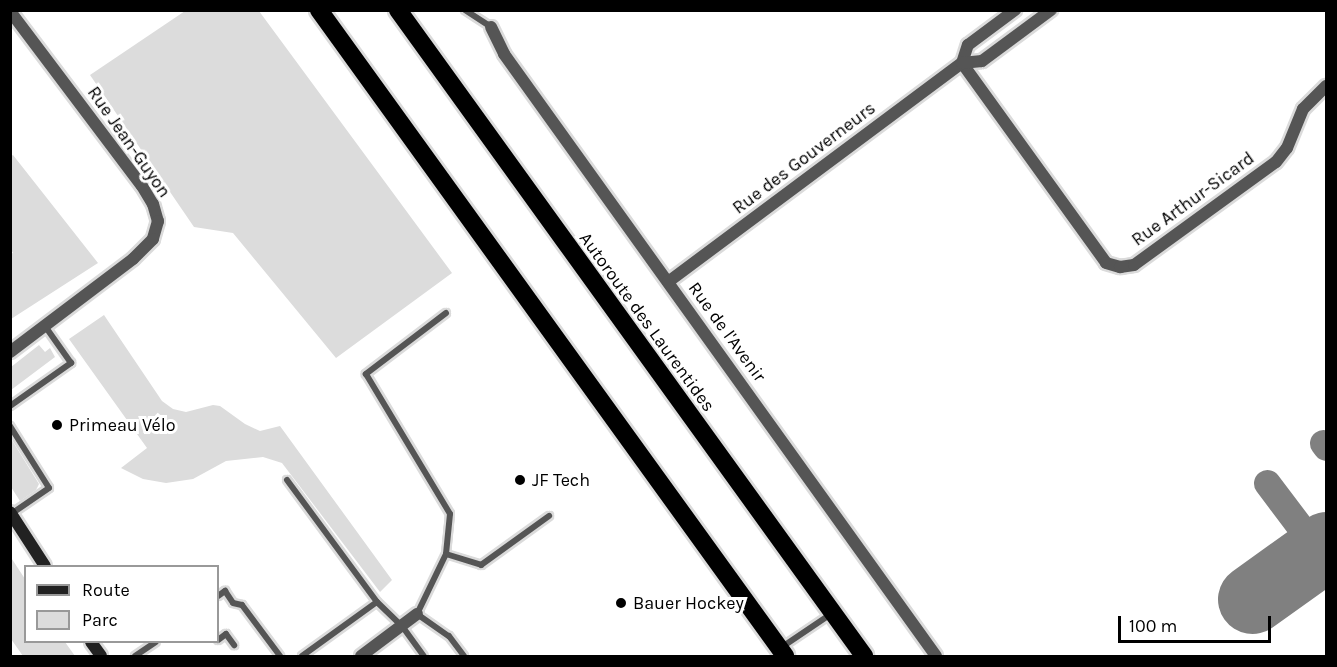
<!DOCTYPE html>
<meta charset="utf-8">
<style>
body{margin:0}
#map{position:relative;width:1337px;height:667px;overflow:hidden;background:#fff;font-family:Karla,sans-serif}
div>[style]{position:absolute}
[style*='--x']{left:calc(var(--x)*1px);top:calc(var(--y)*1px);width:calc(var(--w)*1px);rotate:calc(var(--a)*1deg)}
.green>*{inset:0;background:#dcdcdc}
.taxiway>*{height:27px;margin:-13.5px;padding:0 13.5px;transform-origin:13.5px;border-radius:13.5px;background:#808080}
.runway>*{height:69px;margin:-34.5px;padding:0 34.5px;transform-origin:34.5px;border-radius:34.5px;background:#808080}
.roads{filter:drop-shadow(2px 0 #dbdbdb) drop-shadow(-2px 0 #dbdbdb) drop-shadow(0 2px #dbdbdb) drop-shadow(0 -2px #dbdbdb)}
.lane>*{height:6px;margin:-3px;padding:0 3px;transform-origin:3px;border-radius:3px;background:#555}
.street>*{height:12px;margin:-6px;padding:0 6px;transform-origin:6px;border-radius:6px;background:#555}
.secondary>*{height:12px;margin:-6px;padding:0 6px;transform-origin:6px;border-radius:6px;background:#222}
.highway>*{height:18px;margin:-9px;padding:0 9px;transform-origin:9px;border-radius:9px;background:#000}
.dots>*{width:16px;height:16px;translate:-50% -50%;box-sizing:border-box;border:3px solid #fff;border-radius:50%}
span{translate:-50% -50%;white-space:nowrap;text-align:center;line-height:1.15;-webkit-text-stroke:6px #fff;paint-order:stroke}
.street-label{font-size:18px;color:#000}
.poi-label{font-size:18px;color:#000}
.left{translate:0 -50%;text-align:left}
.frame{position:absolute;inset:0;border:12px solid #000;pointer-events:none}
.legend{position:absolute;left:24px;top:565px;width:195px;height:78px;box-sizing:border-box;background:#fff;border:2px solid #999;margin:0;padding:8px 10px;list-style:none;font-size:18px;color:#000}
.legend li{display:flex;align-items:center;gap:12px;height:30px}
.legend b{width:30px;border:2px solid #999}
.scale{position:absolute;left:1118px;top:616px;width:153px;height:27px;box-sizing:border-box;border:3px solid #000;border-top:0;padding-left:8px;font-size:18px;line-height:21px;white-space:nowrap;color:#000;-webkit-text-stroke:4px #fff;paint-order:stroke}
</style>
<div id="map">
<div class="green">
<div style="clip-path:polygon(185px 11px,259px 11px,452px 273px,336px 358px,233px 233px,194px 227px,90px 75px)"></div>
<div style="clip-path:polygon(13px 155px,98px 263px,11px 319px,10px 254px,13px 253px,10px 248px,10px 157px)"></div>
<div style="clip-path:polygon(104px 315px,162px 401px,173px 409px,186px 412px,213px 405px,220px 406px,245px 424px,260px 431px,280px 426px,392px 580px,380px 592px,282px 463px,263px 457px,226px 461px,193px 479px,166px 483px,143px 479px,121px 468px,147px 448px,69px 339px)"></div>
<div style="clip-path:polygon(39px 345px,45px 352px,50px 348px,55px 357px,11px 390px,11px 367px)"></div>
<div style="clip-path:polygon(10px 437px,39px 484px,36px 490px,20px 501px,11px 487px)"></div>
<div style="clip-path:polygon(10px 556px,25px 579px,26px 642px,65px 642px,75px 656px,23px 656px,11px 639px)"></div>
</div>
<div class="taxiway">
<div style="--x:1323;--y:443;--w:5;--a:53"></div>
<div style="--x:1267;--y:483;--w:86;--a:53"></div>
</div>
<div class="runway">
<div style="--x:1252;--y:599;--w:91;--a:-35.6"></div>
</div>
<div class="roads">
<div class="lane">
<div style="--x:465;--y:10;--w:31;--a:33"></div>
<div style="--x:446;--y:313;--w:101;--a:142.7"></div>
<div style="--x:366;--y:374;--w:163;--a:59"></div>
<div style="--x:450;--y:514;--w:40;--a:95.7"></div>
<div style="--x:446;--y:554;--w:67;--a:115.8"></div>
<div style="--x:417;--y:614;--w:39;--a:35"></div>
<div style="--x:449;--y:636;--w:25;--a:53"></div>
<div style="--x:10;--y:406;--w:75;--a:-35.2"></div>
<div style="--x:71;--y:363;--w:45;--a:-125.1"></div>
<div style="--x:10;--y:426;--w:73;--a:57.8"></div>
<div style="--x:49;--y:488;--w:46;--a:145.6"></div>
<div style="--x:287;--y:480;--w:152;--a:53.6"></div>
<div style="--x:377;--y:602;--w:35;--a:44"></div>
<div style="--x:402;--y:626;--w:37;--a:54"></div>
<div style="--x:446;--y:554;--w:37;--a:17"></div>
<div style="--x:481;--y:565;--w:84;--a:-35.8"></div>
<div style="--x:218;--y:596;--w:9;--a:-36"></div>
<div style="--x:225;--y:591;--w:14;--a:56"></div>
<div style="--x:233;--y:603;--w:9;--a:13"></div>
<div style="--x:242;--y:605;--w:64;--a:53.3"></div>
<div style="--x:218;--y:640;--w:10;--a:-37"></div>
<div style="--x:226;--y:634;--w:14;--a:54"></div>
<div style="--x:782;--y:647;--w:59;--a:-34"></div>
<div style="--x:135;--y:656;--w:25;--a:-34"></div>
<div style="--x:302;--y:656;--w:92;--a:-35.8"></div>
</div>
<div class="street">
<div style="--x:10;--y:11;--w:219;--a:53"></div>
<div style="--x:142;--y:186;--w:21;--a:59"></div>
<div style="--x:153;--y:204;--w:18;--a:74"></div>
<div style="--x:158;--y:221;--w:19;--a:106"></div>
<div style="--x:153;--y:239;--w:28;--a:135"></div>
<div style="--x:133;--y:259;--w:154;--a:142.9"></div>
<div style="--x:491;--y:27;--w:30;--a:64"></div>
<div style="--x:504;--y:54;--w:741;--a:54.34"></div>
<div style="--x:962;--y:63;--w:246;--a:54.2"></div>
<div style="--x:1106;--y:263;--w:15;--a:16"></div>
<div style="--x:1120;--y:267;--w:14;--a:-8"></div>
<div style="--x:1134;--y:265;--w:175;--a:-36"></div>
<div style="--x:1276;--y:162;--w:18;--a:-52"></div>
<div style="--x:1287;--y:148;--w:42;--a:-67.7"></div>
<div style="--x:1303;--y:109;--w:33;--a:-45"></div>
<div style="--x:962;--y:63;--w:19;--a:-72"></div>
<div style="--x:968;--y:45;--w:59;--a:-36.7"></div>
<div style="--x:668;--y:282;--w:367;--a:-36.7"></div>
<div style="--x:962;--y:63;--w:20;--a:-6"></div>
<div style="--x:982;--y:61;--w:86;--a:-36.5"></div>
<div style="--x:361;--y:656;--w:70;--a:-36.9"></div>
</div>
<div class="secondary">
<div style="--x:10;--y:512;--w:64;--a:57.1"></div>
<div style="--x:91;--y:642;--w:17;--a:54"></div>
</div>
<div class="highway">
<div style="--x:319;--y:10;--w:797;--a:54.19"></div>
<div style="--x:398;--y:10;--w:797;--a:54.19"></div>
</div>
</div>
<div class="dots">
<div style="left:57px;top:425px;background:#000"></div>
<div style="left:520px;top:480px;background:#000"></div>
<div style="left:621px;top:603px;background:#000"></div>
</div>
<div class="street-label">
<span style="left:129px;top:142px;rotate:55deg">Rue Jean-Guyon</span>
<span style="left:804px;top:158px;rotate:-37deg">Rue des Gouverneurs</span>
<span style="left:1193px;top:199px;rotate:-36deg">Rue Arthur-Sicard</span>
<span style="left:647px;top:322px;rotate:54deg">Autoroute des Laurentides</span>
<span style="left:727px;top:332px;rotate:54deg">Rue de l'Avenir</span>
</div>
<div class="poi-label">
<span class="left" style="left:69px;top:425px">Primeau Vélo</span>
<span class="left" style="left:532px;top:480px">JF Tech</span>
<span class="left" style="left:633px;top:603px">Bauer Hockey</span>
</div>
<div class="frame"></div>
<ul class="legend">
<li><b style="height:8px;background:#222"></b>Route</li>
<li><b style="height:16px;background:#dcdcdc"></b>Parc</li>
</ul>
<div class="scale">100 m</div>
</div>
